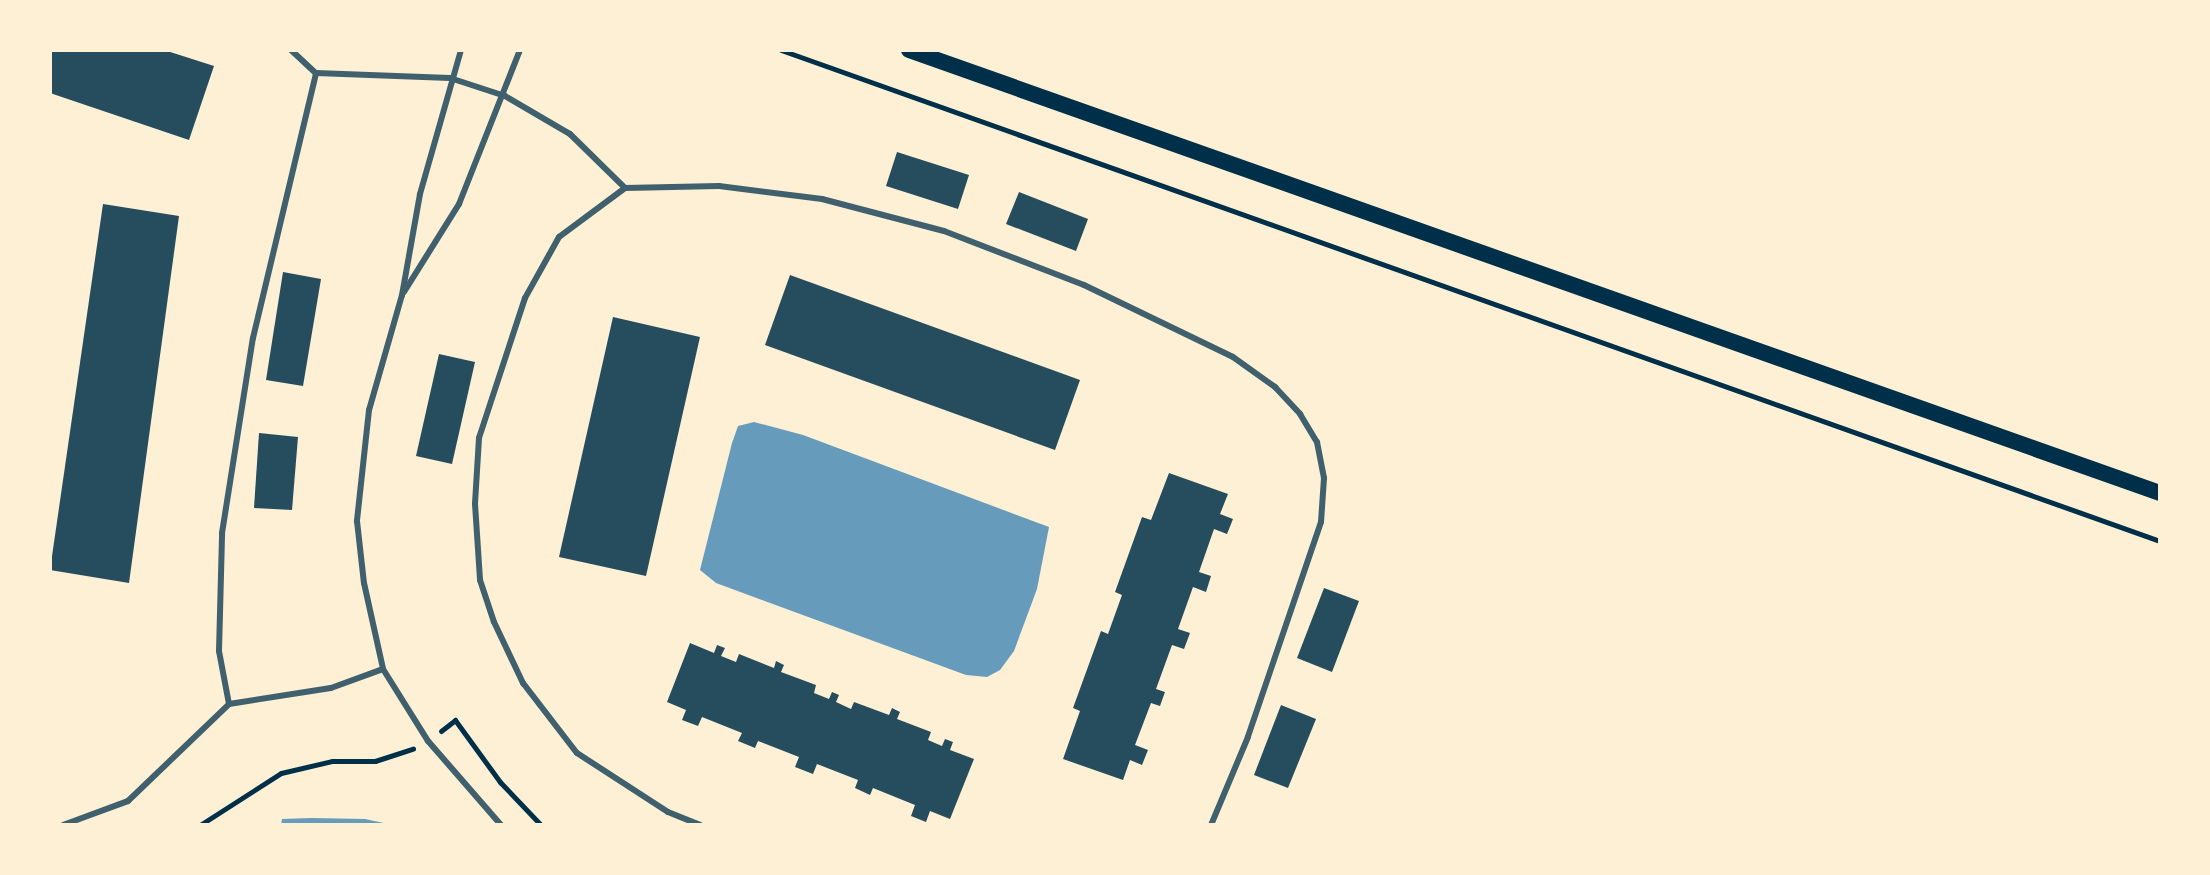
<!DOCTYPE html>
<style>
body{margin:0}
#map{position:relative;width:2210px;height:875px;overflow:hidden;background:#fdf0d5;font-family:"Public Sans",sans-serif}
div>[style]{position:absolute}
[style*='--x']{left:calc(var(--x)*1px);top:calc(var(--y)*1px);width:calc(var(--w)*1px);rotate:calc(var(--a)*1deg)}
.water>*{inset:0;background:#669bbc}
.building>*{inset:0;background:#264d5e}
.path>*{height:5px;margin:-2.5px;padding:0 2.5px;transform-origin:2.5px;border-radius:2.5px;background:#003049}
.service>*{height:6px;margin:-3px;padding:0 3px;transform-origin:3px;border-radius:3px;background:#3f606c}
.secondary>*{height:16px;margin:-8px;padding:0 8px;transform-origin:8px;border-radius:8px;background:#003049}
span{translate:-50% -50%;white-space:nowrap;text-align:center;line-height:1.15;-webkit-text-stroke:8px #fdf0d5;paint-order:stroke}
.frame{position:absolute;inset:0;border:52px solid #fdf0d5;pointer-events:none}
</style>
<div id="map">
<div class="water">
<div style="clip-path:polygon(754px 422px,803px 435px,1049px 527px,1037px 589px,1014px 651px,1000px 670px,987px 677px,966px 675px,716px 583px,700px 570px,732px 443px,738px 426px)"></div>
<div style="clip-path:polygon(311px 818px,365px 819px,393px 825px,281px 825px,282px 819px)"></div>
</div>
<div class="building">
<div style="clip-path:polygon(50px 50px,164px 50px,214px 66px,189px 140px,50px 93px)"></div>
<div style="clip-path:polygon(897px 152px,969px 175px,958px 209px,886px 186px)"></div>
<div style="clip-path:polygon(1019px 192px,1088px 219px,1076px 251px,1006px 224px)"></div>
<div style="clip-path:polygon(103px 204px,179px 216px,129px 583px,50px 570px)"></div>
<div style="clip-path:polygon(283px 272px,321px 279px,303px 386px,266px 380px)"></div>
<div style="clip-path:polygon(790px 275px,1080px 380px,1055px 450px,765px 345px)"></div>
<div style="clip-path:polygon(613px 317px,700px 337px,646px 576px,559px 557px)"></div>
<div style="clip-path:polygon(439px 354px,475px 362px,452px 464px,416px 456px)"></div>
<div style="clip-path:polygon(259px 433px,298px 437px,292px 510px,254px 508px)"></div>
<div style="clip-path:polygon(1169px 473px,1228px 494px,1220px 514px,1233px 519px,1227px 534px,1214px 529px,1199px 572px,1211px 576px,1206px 592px,1193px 587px,1178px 629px,1190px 633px,1184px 649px,1172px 645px,1156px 689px,1165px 692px,1160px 706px,1151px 703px,1135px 745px,1148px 750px,1142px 765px,1130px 760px,1123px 780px,1063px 759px,1080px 711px,1073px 708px,1101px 631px,1108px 634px,1122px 595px,1115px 592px,1142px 517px,1151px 520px)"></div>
<div style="clip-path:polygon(1324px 588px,1359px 601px,1332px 672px,1297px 658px)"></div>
<div style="clip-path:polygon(690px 643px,714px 653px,717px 645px,725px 648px,721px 656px,736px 662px,739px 654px,774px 668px,776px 661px,784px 665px,781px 672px,816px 685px,814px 693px,829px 699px,832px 692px,839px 695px,836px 702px,851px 709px,854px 702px,889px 715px,892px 708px,900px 712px,897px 719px,931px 732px,928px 740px,942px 746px,945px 739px,953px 742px,950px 750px,974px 759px,950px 819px,930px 811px,926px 822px,911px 816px,915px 805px,873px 788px,870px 795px,855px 788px,858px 780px,817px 764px,813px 774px,795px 767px,799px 757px,758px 741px,755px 748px,738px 741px,742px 733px,702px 717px,698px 726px,682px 720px,686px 710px,667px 702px)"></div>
<div style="clip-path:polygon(1281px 705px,1316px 719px,1288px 788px,1254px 775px)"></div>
</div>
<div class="path">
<div style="--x:781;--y:50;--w:1464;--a:19.6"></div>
<div style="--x:441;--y:731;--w:18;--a:-38"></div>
<div style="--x:455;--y:720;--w:77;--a:54"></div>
<div style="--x:500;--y:782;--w:59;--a:46.4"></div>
<div style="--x:200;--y:825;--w:96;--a:-32.7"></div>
<div style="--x:281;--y:773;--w:52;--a:-13.2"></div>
<div style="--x:332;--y:761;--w:43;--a:0"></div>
<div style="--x:375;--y:761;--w:40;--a:-18"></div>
</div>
<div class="service">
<div style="--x:291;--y:50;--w:34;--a:43"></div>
<div style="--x:316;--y:73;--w:134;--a:2.1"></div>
<div style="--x:450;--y:78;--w:58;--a:18.1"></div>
<div style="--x:505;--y:96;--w:75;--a:30.3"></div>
<div style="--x:570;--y:134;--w:77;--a:44.5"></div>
<div style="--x:625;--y:188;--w:94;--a:-1.2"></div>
<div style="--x:719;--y:186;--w:104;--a:7.2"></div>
<div style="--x:822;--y:199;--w:126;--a:14.7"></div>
<div style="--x:944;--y:231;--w:150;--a:21.1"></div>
<div style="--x:1084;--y:285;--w:165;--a:25.8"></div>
<div style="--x:1233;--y:357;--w:52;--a:35.5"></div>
<div style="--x:1275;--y:387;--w:37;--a:47"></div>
<div style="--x:1300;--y:414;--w:33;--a:59"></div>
<div style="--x:1317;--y:442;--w:37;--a:79"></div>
<div style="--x:1324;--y:478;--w:44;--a:93.9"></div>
<div style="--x:1321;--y:522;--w:227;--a:108.8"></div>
<div style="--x:1248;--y:737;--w:95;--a:112.8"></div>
<div style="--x:461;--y:50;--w:150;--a:105.9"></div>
<div style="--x:420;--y:194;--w:103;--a:100.1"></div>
<div style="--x:402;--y:295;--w:120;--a:106"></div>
<div style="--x:369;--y:410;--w:112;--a:96.2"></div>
<div style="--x:357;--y:521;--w:62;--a:83.6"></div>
<div style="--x:364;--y:583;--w:88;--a:77.5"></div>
<div style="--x:383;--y:669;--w:85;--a:58"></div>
<div style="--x:428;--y:741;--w:111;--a:49"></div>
<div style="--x:625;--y:188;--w:82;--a:143.4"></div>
<div style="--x:559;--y:237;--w:70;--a:119.1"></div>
<div style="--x:525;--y:298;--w:147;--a:108.2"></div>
<div style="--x:479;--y:438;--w:66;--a:93.5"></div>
<div style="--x:475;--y:504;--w:76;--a:86.2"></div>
<div style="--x:480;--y:580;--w:44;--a:71.6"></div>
<div style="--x:494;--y:622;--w:68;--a:64.6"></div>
<div style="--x:523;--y:683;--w:88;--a:52.4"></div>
<div style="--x:577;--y:753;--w:108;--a:33"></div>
<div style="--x:668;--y:812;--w:35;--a:22"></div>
<div style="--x:404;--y:292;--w:104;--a:-58"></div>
<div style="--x:459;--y:204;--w:166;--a:-68.4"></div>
<div style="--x:229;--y:704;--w:54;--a:-100.7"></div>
<div style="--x:219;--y:651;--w:118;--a:-88.5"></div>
<div style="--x:222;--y:533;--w:197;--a:-81"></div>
<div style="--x:253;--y:338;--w:272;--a:-76.6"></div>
<div style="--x:63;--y:825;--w:69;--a:-20.3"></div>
<div style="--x:128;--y:801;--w:140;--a:-43.8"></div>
<div style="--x:229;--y:704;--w:103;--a:-8.9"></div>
<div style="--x:331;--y:688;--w:55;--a:-20.1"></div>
</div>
<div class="secondary">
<div style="--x:909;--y:50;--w:1327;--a:19.5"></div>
</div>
<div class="frame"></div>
</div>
